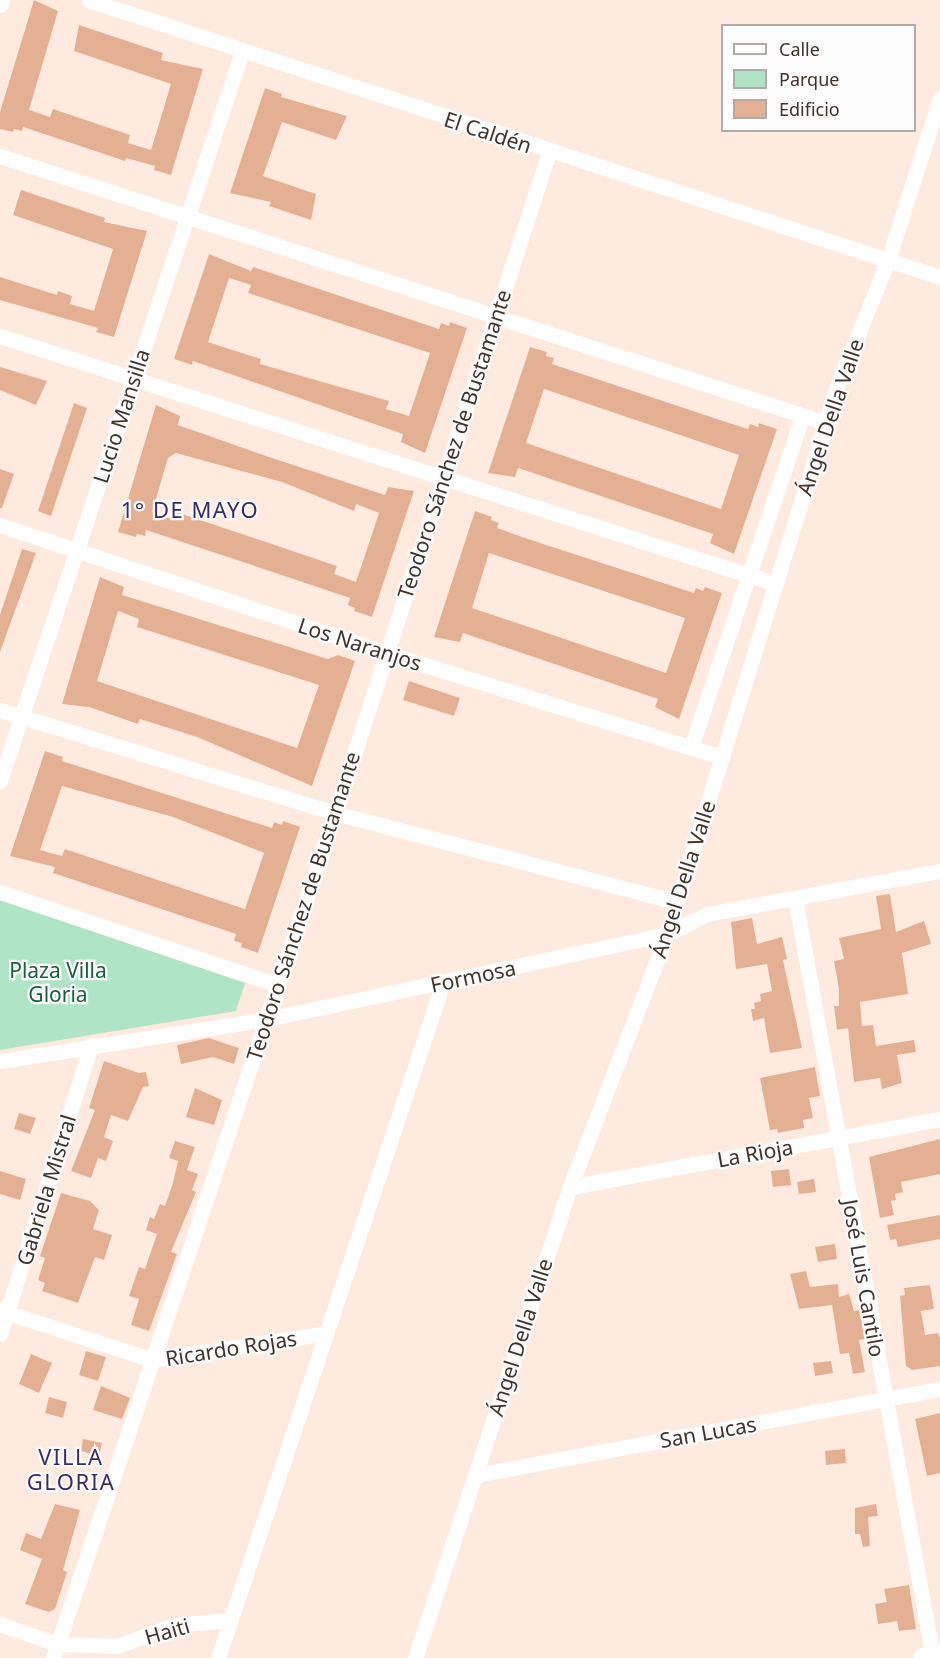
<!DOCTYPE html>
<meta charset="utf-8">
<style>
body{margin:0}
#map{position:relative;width:940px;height:1658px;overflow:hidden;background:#ffeadf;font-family:"Noto Sans",sans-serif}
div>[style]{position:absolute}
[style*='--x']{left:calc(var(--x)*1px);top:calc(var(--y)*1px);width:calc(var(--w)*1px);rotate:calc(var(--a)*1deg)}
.green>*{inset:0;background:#b0e4c6}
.building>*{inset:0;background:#e4b093}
.street>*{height:15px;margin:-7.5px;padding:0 7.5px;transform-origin:7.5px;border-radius:7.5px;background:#fff}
.secondary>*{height:21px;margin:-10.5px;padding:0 10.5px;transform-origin:10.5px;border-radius:10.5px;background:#fff}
span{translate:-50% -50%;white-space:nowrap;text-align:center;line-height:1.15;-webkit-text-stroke:4.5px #fcfcfc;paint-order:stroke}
.street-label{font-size:21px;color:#40332c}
.park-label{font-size:21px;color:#1d5c3e}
.neighbourhood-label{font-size:22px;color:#382b66;letter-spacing:1.5px}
.legend{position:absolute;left:721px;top:24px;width:195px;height:108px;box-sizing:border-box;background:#fcfcfc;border:2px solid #b1aca9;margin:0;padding:8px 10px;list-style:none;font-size:18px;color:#40332c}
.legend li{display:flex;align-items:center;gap:12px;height:30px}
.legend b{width:30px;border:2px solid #b1aca9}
</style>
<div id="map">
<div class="green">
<div style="clip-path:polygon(0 900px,245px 983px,236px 1011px,0 1050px)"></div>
</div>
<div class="building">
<div style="clip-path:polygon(34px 0,58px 11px,29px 110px,50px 117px,53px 109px,130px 135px,128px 143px,151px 150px,171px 84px,74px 51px,79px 25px,163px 53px,161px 60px,203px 69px,171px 175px,154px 170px,155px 166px,126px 158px,125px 161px,23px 127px,22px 131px,14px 129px,13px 132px,0 129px,0 112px)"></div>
<div style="clip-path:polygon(265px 88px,282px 94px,281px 97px,347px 116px,336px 140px,282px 122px,263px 176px,316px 194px,311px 220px,269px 206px,271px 202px,230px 193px)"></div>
<div style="clip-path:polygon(21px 190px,105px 218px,104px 222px,147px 231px,114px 337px,96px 332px,98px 328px,0 300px,0 277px,57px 295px,58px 291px,72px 296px,70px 304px,94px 311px,113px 249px,13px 215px)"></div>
<div style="clip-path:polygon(evenodd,209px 254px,251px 271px,253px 267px,439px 329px,441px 323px,449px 326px,450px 322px,467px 328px,425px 453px,401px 442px,403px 434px,193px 361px,192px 365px,174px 359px,209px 254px,229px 278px,251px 285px,248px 293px,430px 353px,409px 416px,386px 409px,389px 401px,260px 364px,261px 359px,208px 342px,229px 278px)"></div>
<div style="clip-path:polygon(evenodd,530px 347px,547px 352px,546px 356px,554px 358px,552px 364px,726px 422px,748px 429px,750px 424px,758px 427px,759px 423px,777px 429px,734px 554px,710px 543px,713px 534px,518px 468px,515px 477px,488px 473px,530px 347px,544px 389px,739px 455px,721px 509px,526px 443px,544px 389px)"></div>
<div style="clip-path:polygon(0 367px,47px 381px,36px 405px,0 390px)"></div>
<div style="clip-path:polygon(74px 403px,87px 408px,51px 516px,38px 511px)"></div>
<div style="clip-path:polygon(evenodd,156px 405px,180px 416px,178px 425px,269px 457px,385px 495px,388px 487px,414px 491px,372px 617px,354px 611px,355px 608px,348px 605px,350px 598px,249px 564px,146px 530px,145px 536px,137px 534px,136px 537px,118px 532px,156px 405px,176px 453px,282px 482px,354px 511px,356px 504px,379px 513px,356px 582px,334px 574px,337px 566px,260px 540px,176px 512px,174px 520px,152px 512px,168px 458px,176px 453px)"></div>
<div style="clip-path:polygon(0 469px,14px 474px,2px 508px,0 508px)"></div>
<div style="clip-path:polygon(evenodd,475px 511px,492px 517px,491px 520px,499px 523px,497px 528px,528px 539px,694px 593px,696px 588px,703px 591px,705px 587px,722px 593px,679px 719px,655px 707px,658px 699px,463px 633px,460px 642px,434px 637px,475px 511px,489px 553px,685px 618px,666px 673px,472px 608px,489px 553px)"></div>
<div style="clip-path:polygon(22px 549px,36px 553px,0 652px,0 615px)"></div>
<div style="clip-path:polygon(evenodd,100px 577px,124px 587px,122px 595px,328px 659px,338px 655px,355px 661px,312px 786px,197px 737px,140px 719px,138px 724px,89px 707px,62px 704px,100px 577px,118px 611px,139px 619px,137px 627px,319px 685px,297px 748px,97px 681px,118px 611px)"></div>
<div style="clip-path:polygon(409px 681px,460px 698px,454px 716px,403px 700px)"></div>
<div style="clip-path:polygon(evenodd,45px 751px,63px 757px,62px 761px,272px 828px,274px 822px,282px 825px,283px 821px,300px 827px,258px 953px,241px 947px,242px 943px,234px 941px,236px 934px,53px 873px,55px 867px,10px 856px,45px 751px,62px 786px,173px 817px,264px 853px,245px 909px,65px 849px,62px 856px,40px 850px,62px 786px)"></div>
<div style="clip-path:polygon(890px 894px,896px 932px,924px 921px,931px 944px,902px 953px,908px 994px,860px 1002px,862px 1026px,873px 1025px,876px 1046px,914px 1040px,916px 1052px,897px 1055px,902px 1083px,882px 1089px,880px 1078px,854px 1082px,848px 1028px,837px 1030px,834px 1006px,839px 1006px,839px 989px,834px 961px,844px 959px,839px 938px,881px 929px,876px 896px)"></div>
<div style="clip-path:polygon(752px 918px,757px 944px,782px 937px,787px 959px,783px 960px,802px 1048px,770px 1053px,764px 1018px,753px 1021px,751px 1009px,755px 1009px,754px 1003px,761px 1001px,760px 994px,772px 991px,767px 964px,736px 969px,731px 922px)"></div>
<div style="clip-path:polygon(209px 1038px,239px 1048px,234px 1064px,213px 1057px,181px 1064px,177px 1045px)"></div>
<div style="clip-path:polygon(104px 1061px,139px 1073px,146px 1072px,149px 1086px,143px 1087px,128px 1121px,111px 1115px,104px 1137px,113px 1141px,106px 1161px,98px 1158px,91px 1178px,71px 1171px,95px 1110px,89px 1108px)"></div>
<div style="clip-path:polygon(815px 1067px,820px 1096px,809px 1098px,813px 1118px,803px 1120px,804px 1128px,778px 1133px,777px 1129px,770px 1130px,760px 1078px)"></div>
<div style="clip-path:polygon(195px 1088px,222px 1100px,214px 1125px,186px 1117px)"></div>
<div style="clip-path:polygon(19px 1113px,36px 1118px,30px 1134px,14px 1129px)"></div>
<div style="clip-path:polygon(940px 1139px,940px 1174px,901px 1182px,903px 1192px,895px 1194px,896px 1200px,891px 1201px,894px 1215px,880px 1218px,869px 1157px)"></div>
<div style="clip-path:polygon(175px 1141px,195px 1147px,187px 1170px,198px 1174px,192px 1190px,196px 1192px,171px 1252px,177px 1254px,149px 1331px,131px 1325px,139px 1299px,129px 1296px,139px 1267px,145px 1269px,157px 1234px,146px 1230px,150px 1217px,154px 1219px,160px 1204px,165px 1206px,173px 1183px,178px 1161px,169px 1158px)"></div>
<div style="clip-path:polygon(789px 1169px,791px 1185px,773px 1187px,771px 1171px)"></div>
<div style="clip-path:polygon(0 1171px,26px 1179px,20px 1200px,0 1194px)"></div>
<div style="clip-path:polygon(814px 1179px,816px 1192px,799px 1194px,797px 1182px)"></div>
<div style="clip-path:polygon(61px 1193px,90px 1201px,99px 1210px,93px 1229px,112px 1235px,104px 1260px,95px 1257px,78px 1303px,42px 1291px,45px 1283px,38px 1280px,45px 1258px,40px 1256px)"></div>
<div style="clip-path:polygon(940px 1215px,940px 1239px,898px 1247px,896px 1239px,890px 1240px,887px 1225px)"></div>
<div style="clip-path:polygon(835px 1244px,837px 1259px,818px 1262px,815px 1247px)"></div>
<div style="clip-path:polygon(806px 1271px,810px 1287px,838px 1284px,839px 1297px,849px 1294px,854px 1311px,860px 1310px,865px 1339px,859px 1340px,865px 1372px,853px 1374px,849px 1353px,840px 1354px,832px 1305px,799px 1309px,790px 1274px)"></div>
<div style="clip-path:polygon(930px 1285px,934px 1309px,921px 1311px,925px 1335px,938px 1333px,940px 1339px,940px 1366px,912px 1370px,906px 1366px,900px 1296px,905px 1295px,904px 1288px)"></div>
<div style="clip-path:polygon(86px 1351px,106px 1357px,98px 1381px,79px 1375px)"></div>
<div style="clip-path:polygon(31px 1354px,52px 1363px,39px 1393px,19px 1384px)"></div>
<div style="clip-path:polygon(831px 1361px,833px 1373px,815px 1376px,813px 1363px)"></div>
<div style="clip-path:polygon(101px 1386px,130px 1398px,122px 1419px,93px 1410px)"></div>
<div style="clip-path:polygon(49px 1397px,67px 1402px,63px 1418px,45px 1413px)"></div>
<div style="clip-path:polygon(940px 1413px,940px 1473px,927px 1476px,915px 1419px)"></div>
<div style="clip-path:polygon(83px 1439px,102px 1443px,99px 1456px,81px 1451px)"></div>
<div style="clip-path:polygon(845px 1449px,846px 1463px,826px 1465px,825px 1451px)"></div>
<div style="clip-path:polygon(55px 1504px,80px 1510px,63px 1570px,67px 1572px,55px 1609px,49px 1612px,25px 1604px,42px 1559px,20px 1550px,26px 1533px,41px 1539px)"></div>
<div style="clip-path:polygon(876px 1504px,878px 1516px,868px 1517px,870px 1546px,863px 1547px,860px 1534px,855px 1534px,855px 1508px)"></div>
<div style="clip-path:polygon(909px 1585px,916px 1629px,899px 1631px,897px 1621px,878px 1624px,875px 1604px,887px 1602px,884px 1589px)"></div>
</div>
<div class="street">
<div style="--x:89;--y:0;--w:895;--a:18.03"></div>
<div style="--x:0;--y:5;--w:5;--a:-68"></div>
<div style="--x:0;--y:156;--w:868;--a:17.91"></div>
<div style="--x:0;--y:336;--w:815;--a:17.72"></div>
<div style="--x:0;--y:525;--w:407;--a:18.3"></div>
<div style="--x:386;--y:653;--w:352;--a:17.2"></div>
<div style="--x:0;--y:710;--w:350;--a:17.1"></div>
<div style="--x:335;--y:813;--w:353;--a:14.6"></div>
<div style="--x:691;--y:747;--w:350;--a:-71.4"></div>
<div style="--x:0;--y:781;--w:768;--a:-71.64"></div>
<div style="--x:0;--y:892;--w:293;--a:18.5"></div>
<div style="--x:795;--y:898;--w:772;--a:79.71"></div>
<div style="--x:0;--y:1061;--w:270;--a:-8.9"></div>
<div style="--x:267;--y:1019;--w:409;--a:-12"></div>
<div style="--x:667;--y:934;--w:45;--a:-26.6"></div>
<div style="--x:707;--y:914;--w:237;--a:-10.5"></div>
<div style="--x:570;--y:1187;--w:376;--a:-10.4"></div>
<div style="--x:0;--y:1310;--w:160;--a:18.2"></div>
<div style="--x:152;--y:1360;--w:176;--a:-8.8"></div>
<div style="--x:0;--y:1334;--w:303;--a:-72.5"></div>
<div style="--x:475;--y:1475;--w:473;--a:-10.5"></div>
<div style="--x:0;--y:1624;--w:60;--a:19.3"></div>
<div style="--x:57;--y:1644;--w:60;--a:1.9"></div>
<div style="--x:117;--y:1646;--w:62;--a:-19.9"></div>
<div style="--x:175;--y:1625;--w:55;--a:-5.2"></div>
<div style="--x:53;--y:1658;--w:891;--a:-71.54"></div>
<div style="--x:335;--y:813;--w:695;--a:-72.06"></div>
<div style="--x:218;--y:1658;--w:712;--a:-71.57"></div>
<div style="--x:415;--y:1658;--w:496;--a:-71.8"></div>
<div style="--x:570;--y:1187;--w:271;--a:-69"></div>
<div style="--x:667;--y:934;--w:571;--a:-72.77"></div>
<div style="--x:836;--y:389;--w:136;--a:-68"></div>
<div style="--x:887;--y:263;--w:173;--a:-72.2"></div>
</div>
<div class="secondary">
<div style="--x:923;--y:1658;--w:17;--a:-10"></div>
</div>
<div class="street-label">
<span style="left:488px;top:132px;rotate:18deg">El Caldén</span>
<span style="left:121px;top:416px;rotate:-72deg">Lucio Mansilla</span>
<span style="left:830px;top:417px;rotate:-71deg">Ángel Della Valle</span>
<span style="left:454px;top:444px;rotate:-72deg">Teodoro Sánchez de Bustamante</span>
<span style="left:360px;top:644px;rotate:18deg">Los Naranjos</span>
<span style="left:683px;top:879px;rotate:-72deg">Ángel Della Valle</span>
<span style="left:303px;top:906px;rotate:-72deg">Teodoro Sánchez de Bustamante</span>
<span style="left:473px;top:976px;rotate:-12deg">Formosa</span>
<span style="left:755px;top:1153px;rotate:-10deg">La Rioja</span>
<span style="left:46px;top:1190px;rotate:-73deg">Gabriela Mistral</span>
<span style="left:864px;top:1278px;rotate:80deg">José Luis Cantilo</span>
<span style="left:520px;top:1337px;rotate:-72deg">Ángel Della Valle</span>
<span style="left:231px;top:1348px;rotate:-9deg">Ricardo Rojas</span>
<span style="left:708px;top:1432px;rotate:-10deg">San Lucas</span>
<span style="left:167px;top:1631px;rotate:-16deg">Haiti</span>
</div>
<div class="park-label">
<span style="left:58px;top:982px">Plaza Villa<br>Gloria</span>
</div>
<div class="neighbourhood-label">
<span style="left:190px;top:510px">1° DE MAYO</span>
<span style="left:71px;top:1469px">VILLA<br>GLORIA</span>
</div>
<ul class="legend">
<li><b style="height:8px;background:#fff"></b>Calle</li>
<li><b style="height:16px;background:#b0e4c6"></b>Parque</li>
<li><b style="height:16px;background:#e4b093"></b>Edificio</li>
</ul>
</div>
